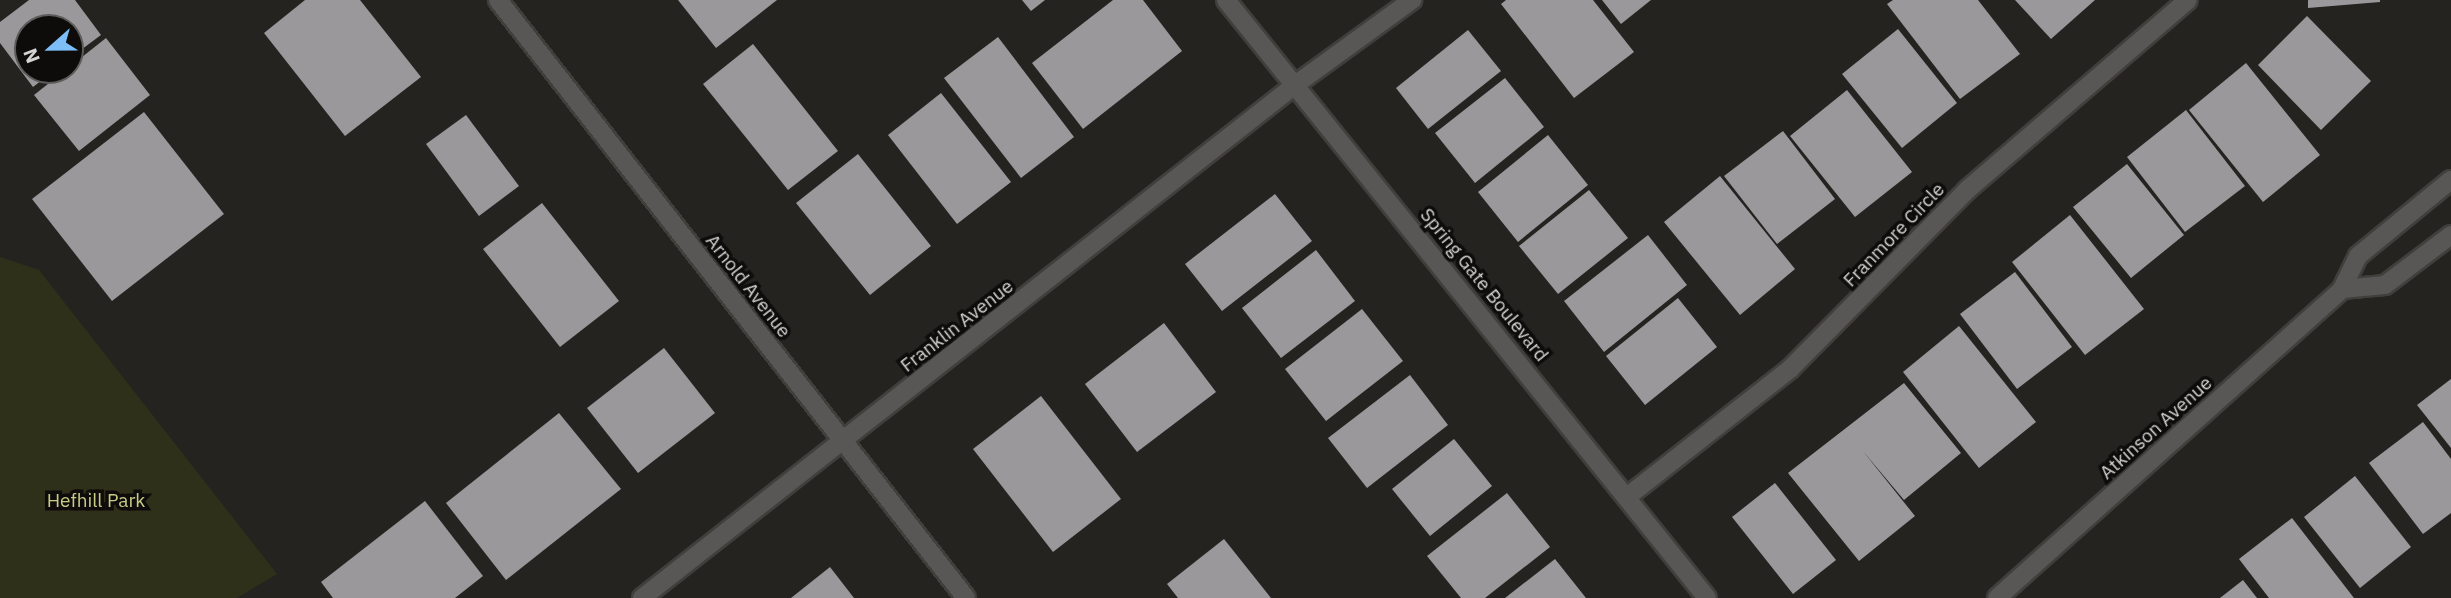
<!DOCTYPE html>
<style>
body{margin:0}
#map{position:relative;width:2451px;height:598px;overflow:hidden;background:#252320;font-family:"IBM Plex Sans",sans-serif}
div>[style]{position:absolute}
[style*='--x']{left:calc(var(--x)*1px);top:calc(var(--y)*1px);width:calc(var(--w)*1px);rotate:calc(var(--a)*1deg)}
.green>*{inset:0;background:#2f3019}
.building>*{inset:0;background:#9b989c}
.roads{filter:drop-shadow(2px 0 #413f3c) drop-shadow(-2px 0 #413f3c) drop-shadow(0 2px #413f3c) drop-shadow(0 -2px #413f3c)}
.minor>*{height:18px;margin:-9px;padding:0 9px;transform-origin:9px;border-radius:9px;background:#585756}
span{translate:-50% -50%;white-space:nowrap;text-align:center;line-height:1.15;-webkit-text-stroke:7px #0d0c0b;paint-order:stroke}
.street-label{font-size:19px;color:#d5d4d2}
.park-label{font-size:19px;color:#c7cc85}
.north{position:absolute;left:14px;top:14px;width:70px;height:70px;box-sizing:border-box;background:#0d0c0b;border:2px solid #5d5c5b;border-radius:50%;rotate:249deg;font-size:19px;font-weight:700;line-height:28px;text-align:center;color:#d5d4d2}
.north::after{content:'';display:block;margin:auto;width:24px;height:32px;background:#7dbef9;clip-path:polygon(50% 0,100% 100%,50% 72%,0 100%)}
</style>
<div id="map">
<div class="green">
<div style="clip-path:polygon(0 257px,39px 270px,277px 574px,237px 598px,0 598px)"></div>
</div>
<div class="building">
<div style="clip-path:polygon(29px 0,75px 0,101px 35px,70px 58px,70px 28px,28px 28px,28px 70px,55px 70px,33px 87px,0 43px,0 22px)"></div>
<div style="clip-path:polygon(305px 0,360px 0,421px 77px,345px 136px,264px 33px)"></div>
<div style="clip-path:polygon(678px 0,777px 0,716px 48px)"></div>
<div style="clip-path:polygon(1022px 0,1045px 0,1031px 11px)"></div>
<div style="clip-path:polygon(1113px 0,1143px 0,1182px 51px,1083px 129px,1032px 63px)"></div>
<div style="clip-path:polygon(1506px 0,1593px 0,1634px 52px,1574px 98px,1501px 4px)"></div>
<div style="clip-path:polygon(1602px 0,1651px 0,1621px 24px)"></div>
<div style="clip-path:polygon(1893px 0,1978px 0,2020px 54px,1960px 99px,1887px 4px)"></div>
<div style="clip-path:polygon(2015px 0,2095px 0,2051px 39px)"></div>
<div style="clip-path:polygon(2308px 0,2380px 0,2380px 2px,2308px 8px)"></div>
<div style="clip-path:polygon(2307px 16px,2371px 81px,2321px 130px,2258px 65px)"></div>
<div style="clip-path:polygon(1898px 29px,1957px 103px,1902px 148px,1842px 74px)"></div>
<div style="clip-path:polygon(1468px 30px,1501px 71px,1428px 129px,1396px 88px)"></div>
<div style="clip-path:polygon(998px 37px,1074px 137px,1021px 178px,944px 78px)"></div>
<div style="clip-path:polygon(106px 38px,150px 95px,79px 151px,34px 95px)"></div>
<div style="clip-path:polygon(753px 44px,838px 151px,788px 190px,703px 84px)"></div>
<div style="clip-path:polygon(2246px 63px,2320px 155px,2263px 202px,2189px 110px)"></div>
<div style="clip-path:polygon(1505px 78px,1544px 127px,1475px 183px,1435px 133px)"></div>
<div style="clip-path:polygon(1847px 90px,1912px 172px,1855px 217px,1790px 136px)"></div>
<div style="clip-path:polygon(941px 93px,1011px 182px,957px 224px,888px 135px)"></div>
<div style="clip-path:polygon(2186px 110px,2245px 186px,2185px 232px,2127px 157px)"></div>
<div style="clip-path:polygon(144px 112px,224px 214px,112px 301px,32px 199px)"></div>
<div style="clip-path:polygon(466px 115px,519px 186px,479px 216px,426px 144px)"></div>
<div style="clip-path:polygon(1783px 131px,1835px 199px,1777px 244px,1724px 176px)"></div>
<div style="clip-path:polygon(1548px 135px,1588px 185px,1518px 242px,1478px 192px)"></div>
<div style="clip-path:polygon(858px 154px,931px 246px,870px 295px,796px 203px)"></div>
<div style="clip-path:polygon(2127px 164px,2184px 235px,2131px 278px,2073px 207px)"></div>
<div style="clip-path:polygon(1720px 176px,1795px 269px,1740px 315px,1664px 222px)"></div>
<div style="clip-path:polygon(1589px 190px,1628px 238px,1558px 294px,1519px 246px)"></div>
<div style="clip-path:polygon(1275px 194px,1312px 241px,1222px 311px,1185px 264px)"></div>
<div style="clip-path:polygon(542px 203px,619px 301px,560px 347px,483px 249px)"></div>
<div style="clip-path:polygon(2070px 215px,2144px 309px,2085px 355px,2012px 262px)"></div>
<div style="clip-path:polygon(1648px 235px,1687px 285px,1604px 352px,1564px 301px)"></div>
<div style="clip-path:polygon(1316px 250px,1355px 301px,1281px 358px,1242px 308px)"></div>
<div style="clip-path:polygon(2015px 272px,2072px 347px,2017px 389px,1960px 314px)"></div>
<div style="clip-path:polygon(1678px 298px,1717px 347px,1645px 405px,1606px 356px)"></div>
<div style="clip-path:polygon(1362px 309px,1403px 361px,1326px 421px,1285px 369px)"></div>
<div style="clip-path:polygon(1164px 323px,1216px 392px,1137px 452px,1085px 384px)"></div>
<div style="clip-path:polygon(1959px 326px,2036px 422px,1979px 468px,1903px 372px)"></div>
<div style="clip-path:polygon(664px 348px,715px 413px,638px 473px,587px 408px)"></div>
<div style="clip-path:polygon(1410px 375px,1448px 425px,1367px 488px,1328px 438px)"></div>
<div style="clip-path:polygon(2451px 379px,2451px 448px,2417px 405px)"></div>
<div style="clip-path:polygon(1904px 383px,1961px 453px,1904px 500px,1862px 450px,1915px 516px,1859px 561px,1788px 473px)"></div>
<div style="clip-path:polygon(1041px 396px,1121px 499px,1053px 552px,973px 449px)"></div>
<div style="clip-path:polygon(559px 413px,621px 489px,506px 580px,446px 503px)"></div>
<div style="clip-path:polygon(2423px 422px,2451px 459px,2451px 513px,2423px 534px,2369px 463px)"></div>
<div style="clip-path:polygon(1454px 439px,1492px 486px,1430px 536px,1392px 489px)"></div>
<div style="clip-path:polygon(2355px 476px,2411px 547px,2360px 588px,2304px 517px)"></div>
<div style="clip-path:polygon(1775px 483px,1836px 560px,1793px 594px,1732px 517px)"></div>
<div style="clip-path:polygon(1507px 493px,1550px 547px,1485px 598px,1461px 598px,1427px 556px)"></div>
<div style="clip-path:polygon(425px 501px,483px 576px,455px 598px,333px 598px,321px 582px)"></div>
<div style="clip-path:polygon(2292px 518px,2354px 598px,2269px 598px,2239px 559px)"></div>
<div style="clip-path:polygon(1224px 539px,1271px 598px,1178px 598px,1167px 584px)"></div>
<div style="clip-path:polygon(1555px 559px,1586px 598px,1505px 598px)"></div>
<div style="clip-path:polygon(830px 567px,854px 598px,791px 598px)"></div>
<div style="clip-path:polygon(2243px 580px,2257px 598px,2220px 598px)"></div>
</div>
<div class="roads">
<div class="minor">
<div style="--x:498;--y:0;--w:759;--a:51.95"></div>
<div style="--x:1226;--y:0;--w:767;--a:51.19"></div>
<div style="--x:2342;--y:289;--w:43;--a:-5.3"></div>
<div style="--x:2385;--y:285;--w:83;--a:-37.1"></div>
<div style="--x:1628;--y:496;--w:206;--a:-38.1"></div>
<div style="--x:1790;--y:369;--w:252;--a:-45.3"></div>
<div style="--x:1967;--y:190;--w:291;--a:-40.7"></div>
<div style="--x:642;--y:598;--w:830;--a:-38.15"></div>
<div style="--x:1295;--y:85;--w:145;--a:-36"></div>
<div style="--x:1997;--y:598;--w:463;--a:-41.8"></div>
<div style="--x:2342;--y:289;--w:37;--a:-64"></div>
<div style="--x:2358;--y:256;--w:120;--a:-39.3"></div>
</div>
</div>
<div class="street-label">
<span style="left:1894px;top:235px;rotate:-46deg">Franmore Circle</span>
<span style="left:1484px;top:285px;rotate:51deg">Spring Gate Boulevard</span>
<span style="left:748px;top:286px;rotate:52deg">Arnold Avenue</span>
<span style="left:957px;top:326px;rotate:-38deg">Franklin Avenue</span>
<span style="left:2156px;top:428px;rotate:-42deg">Atkinson Avenue</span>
</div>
<div class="park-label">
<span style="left:96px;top:501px">Hefhill Park</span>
</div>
<div class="north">N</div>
</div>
